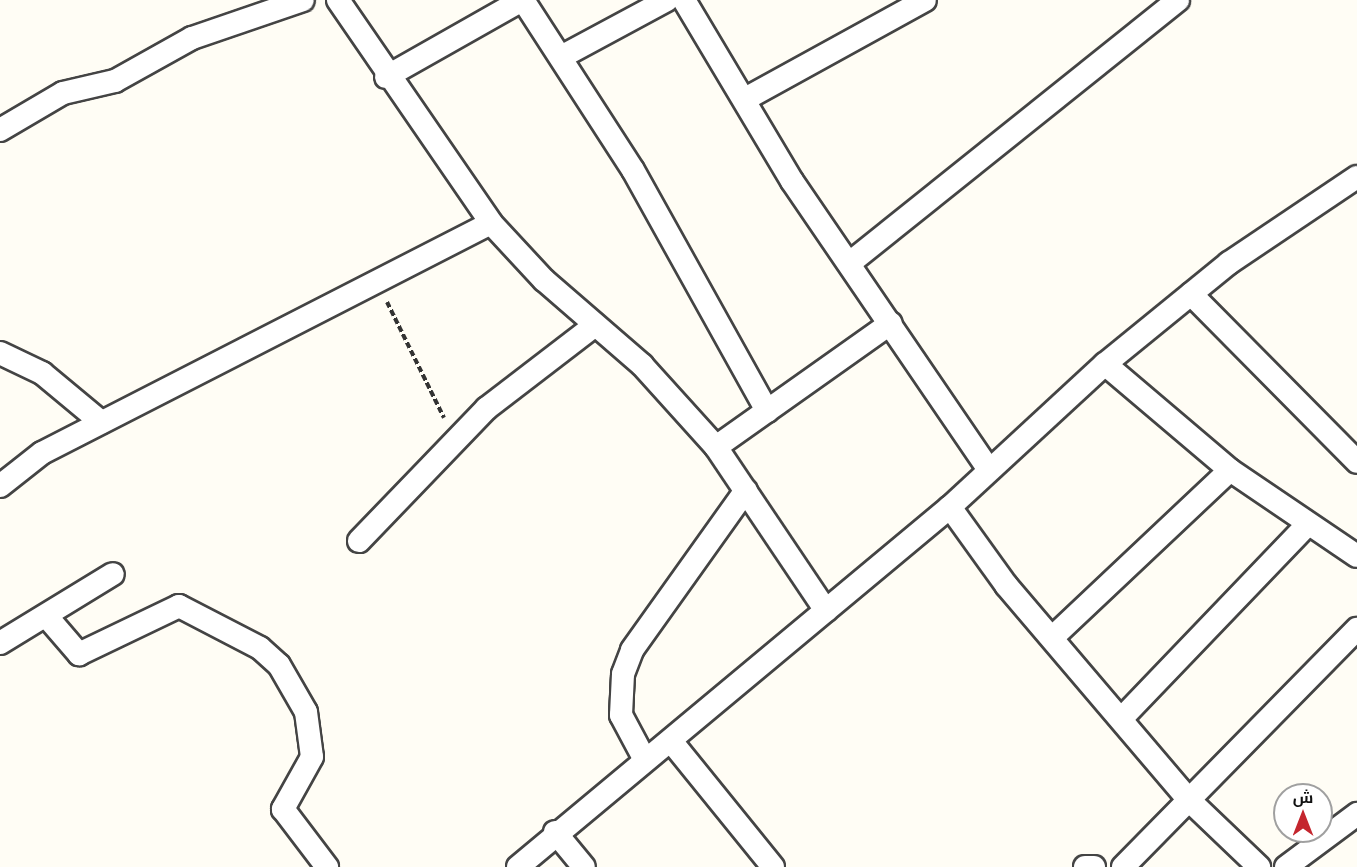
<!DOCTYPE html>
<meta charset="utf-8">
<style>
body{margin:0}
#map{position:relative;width:1357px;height:867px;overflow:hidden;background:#fffdf5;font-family:Georgia,Cairo,serif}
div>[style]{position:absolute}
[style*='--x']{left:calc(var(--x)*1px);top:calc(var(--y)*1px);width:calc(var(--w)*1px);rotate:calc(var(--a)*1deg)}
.path>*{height:4px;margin-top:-2px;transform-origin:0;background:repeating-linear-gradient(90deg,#333 0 6px,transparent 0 9px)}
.roads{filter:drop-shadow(2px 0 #444) drop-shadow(-2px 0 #444) drop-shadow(0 2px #444) drop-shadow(0 -2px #444)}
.minor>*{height:22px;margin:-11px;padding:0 11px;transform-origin:11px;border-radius:11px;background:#fff}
span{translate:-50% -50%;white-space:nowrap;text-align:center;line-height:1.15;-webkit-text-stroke:6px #fff;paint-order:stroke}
.north{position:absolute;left:1273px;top:783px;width:60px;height:60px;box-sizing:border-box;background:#fff;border:2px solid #a0a0a0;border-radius:50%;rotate:0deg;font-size:16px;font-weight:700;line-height:24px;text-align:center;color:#111}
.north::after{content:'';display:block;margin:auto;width:21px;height:27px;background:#c4262e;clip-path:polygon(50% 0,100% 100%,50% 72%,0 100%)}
</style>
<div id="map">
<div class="path">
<div style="--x:387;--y:302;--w:129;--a:63.8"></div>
</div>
<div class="roads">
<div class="minor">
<div style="--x:338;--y:0;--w:270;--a:55.5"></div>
<div style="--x:491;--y:223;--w:78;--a:47.1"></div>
<div style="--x:544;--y:280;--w:130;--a:40.9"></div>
<div style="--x:642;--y:365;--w:110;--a:47.9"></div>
<div style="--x:716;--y:447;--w:197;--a:56.1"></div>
<div style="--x:523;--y:0;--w:202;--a:57.1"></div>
<div style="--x:633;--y:170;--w:276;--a:60.9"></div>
<div style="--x:684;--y:0;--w:211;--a:59.2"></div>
<div style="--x:792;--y:181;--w:348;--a:55.7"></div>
<div style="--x:561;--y:57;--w:120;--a:-28.3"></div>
<div style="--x:386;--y:77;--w:156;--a:-29.5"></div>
<div style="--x:747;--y:98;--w:203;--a:-28.8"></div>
<div style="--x:0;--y:130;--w:73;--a:-30.4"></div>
<div style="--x:63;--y:93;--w:53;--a:-13"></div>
<div style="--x:115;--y:81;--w:88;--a:-29.2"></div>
<div style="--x:192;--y:38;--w:117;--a:-18.9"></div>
<div style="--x:851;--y:262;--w:419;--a:-38.7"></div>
<div style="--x:1191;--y:294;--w:236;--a:45.3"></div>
<div style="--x:0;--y:353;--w:47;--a:25.5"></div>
<div style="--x:42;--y:373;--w:77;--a:39.7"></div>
<div style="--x:1105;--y:364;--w:164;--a:40.3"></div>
<div style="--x:1230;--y:470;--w:153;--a:34.1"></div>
<div style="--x:716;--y:447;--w:214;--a:-35.3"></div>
<div style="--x:0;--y:486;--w:53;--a:-38.2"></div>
<div style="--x:42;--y:453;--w:504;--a:-27.12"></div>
<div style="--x:950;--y:507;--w:96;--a:54.3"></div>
<div style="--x:1006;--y:585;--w:282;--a:49.6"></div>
<div style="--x:1189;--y:800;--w:97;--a:43.7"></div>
<div style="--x:359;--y:541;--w:185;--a:-46.1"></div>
<div style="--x:487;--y:408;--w:136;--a:-37.5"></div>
<div style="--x:48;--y:618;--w:48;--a:49.3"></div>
<div style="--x:79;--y:654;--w:111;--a:-25.6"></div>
<div style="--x:179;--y:606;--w:91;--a:27.4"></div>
<div style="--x:260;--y:648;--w:25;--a:42"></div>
<div style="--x:279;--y:665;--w:54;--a:60.1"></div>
<div style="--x:306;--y:712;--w:45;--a:82.4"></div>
<div style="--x:312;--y:757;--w:60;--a:119.1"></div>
<div style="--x:283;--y:809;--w:73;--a:52.8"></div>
<div style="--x:1053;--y:637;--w:243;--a:-43.3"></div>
<div style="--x:0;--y:643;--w:132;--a:-31.4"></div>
<div style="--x:1123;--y:717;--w:265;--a:-46.2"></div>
<div style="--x:671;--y:741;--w:162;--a:51"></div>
<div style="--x:645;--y:760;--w:51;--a:-118.1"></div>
<div style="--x:621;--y:715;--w:41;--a:-87.2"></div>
<div style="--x:623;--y:674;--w:26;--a:-69"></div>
<div style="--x:632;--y:650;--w:196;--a:-54.5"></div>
<div style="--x:555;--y:832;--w:45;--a:50.4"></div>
<div style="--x:518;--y:867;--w:562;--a:-39.81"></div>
<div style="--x:950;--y:507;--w:211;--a:-42.7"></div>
<div style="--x:1105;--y:364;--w:160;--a:-39.2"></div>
<div style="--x:1229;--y:263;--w:154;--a:-33.9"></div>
<div style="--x:1085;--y:867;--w:9;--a:0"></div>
<div style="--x:1123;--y:867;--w:334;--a:-45.5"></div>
<div style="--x:1286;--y:867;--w:89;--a:-36.7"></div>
</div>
</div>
<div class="north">ش</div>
</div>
